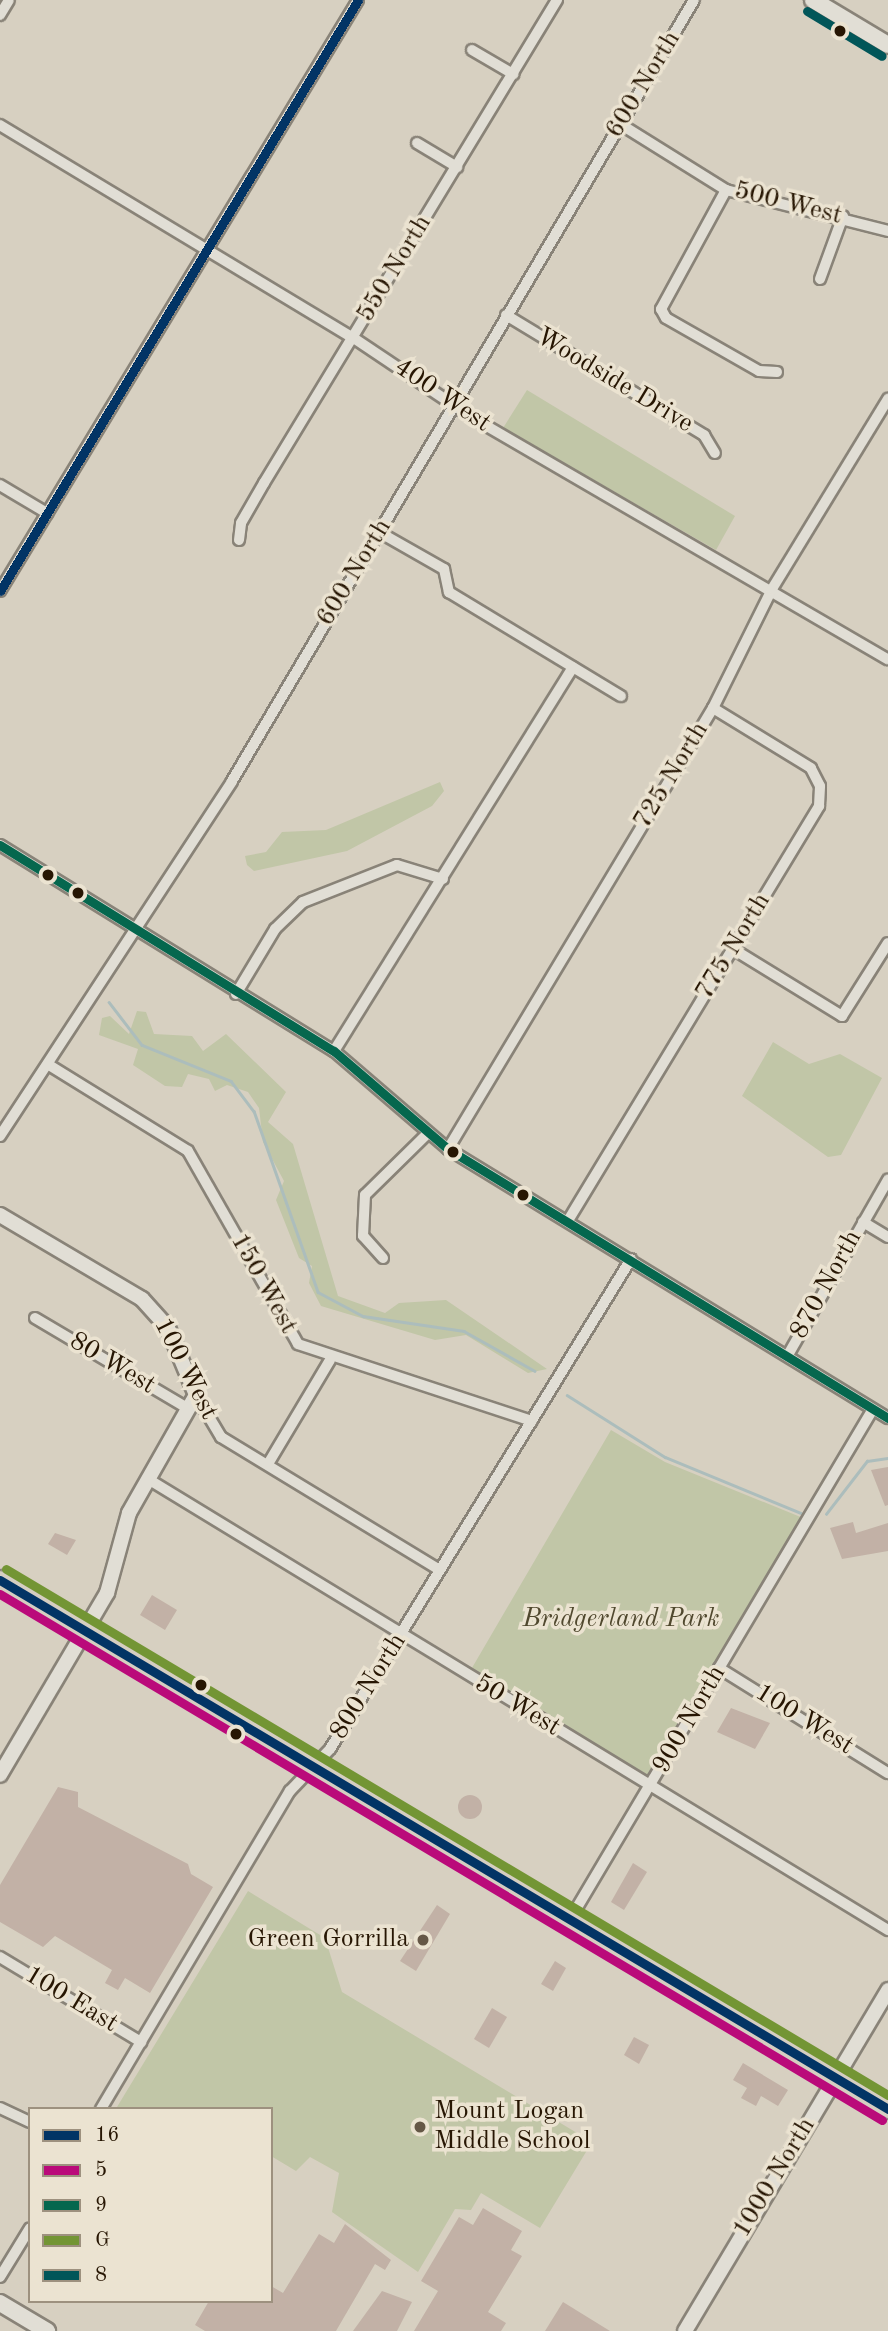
<!DOCTYPE html>
<style>
body{margin:0}
#map{position:relative;width:888px;height:2331px;overflow:hidden;background:#d7d0c1;font-family:"Old Standard TT",serif}
div>[style]{position:absolute}
[style*='--x']{left:calc(var(--x)*1px);top:calc(var(--y)*1px);width:calc(var(--w)*1px);rotate:calc(var(--a)*1deg)}
.green>*{inset:0;background:#c1c6a7}
.stream>*{height:2.5px;margin:-1.25px;padding:0 1.25px;transform-origin:1.25px;border-radius:1.25px;background:#acbdbc}
.building>*{inset:0;background:#c2b1a6}
.round{border-radius:50%}
.roads{filter:drop-shadow(2px 0 #898378) drop-shadow(-2px 0 #898378) drop-shadow(0 2px #898378) drop-shadow(0 -2px #898378)}
.minor>*{height:10px;margin:-5px;padding:0 5px;transform-origin:5px;border-radius:5px;background:#e1ded5}
.tertiary>*{height:14px;margin:-7px;padding:0 7px;transform-origin:7px;border-radius:7px;background:#e1ded5}
.secondary>*{height:16px;margin:-8px;padding:0 8px;transform-origin:8px;border-radius:8px;background:#e1ded5}
.primary>*{height:18px;margin:-9px;padding:0 9px;transform-origin:9px;border-radius:9px;background:#d5cec1}
.bus-1>*{height:9px;margin:-4.5px;padding:0 4.5px;transform-origin:4.5px;border-radius:4.5px;background:#023465}
.bus-2>*{height:9px;margin:-4.5px;padding:0 4.5px;transform-origin:4.5px;border-radius:4.5px;background:#ba0a7a}
.bus-3>*{height:9px;margin:-4.5px;padding:0 4.5px;transform-origin:4.5px;border-radius:4.5px;background:#05674e}
.bus-4>*{height:9px;margin:-4.5px;padding:0 4.5px;transform-origin:4.5px;border-radius:4.5px;background:#739534}
.bus-5>*{height:9px;margin:-4.5px;padding:0 4.5px;transform-origin:4.5px;border-radius:4.5px;background:#015659}
.dots>*{width:19px;height:19px;translate:-50% -50%;box-sizing:border-box;border:4px solid #ebe3d1;border-radius:50%}
span{translate:-50% -50%;white-space:nowrap;text-align:center;line-height:1.15;-webkit-text-stroke:7px #ebe3d1;paint-order:stroke}
.street-label{font-size:26px;color:#271603}
.park-label{font-size:26px;color:#50482e;font-style:italic}
.poi-label{font-size:26px;color:#271603}
.right{translate:-100% -50%;text-align:right}
.left{translate:0 -50%;text-align:left}
.legend{position:absolute;left:28px;top:2107px;width:245px;height:196px;box-sizing:border-box;background:#ebe3d1;border:2px solid #9d917f;margin:0;padding:9px 12px;list-style:none;font-size:21px;color:#271603}
.legend li{display:flex;align-items:center;gap:14px;height:35px}
.legend b{width:35px;border:2px solid #9d917f}
</style>
<div id="map">
<div class="green">
<div style="clip-path:polygon(527px 390px,735px 516px,716px 550px,503px 428px)"></div>
<div style="clip-path:polygon(440px 782px,444px 791px,432px 806px,347px 851px,254px 871px,247px 865px,245px 856px,266px 852px,282px 832px,326px 830px)"></div>
<div style="clip-path:polygon(137px 1011px,146px 1012px,154px 1034px,192px 1036px,203px 1051px,226px 1034px,286px 1092px,268px 1122px,293px 1144px,338px 1296px,385px 1313px,399px 1303px,446px 1300px,547px 1369px,528px 1373px,466px 1335px,435px 1340px,321px 1306px,309px 1283px,312px 1266px,299px 1258px,276px 1200px,284px 1181px,263px 1142px,259px 1108px,248px 1092px,227px 1085px,215px 1091px,209px 1079px,188px 1074px,182px 1087px,165px 1086px,133px 1065px,138px 1049px,99px 1035px,102px 1018px,110px 1016px,129px 1034px)"></div>
<div style="clip-path:polygon(773px 1042px,809px 1064px,840px 1054px,882px 1078px,841px 1155px,828px 1157px,742px 1096px)"></div>
<div style="clip-path:polygon(611px 1430px,665px 1462px,803px 1518px,648px 1775px,469px 1673px)"></div>
<div style="clip-path:polygon(248px 1891px,325px 1938px,342px 1992px,592px 2142px,540px 2228px,481px 2193px,471px 2210px,455px 2209px,418px 2272px,332px 2212px,339px 2173px,310px 2157px,296px 2171px,271px 2156px,271px 2109px,117px 2107px)"></div>
</div>
<div class="stream">
<div style="--x:109;--y:1002;--w:54;--a:52.5"></div>
<div style="--x:142;--y:1045;--w:96;--a:22"></div>
<div style="--x:231;--y:1081;--w:38;--a:53"></div>
<div style="--x:254;--y:1111;--w:192;--a:70.5"></div>
<div style="--x:318;--y:1292;--w:51;--a:28.1"></div>
<div style="--x:363;--y:1316;--w:102;--a:8.4"></div>
<div style="--x:464;--y:1331;--w:81;--a:29.4"></div>
<div style="--x:567;--y:1395;--w:116;--a:32.3"></div>
<div style="--x:665;--y:1457;--w:147;--a:22.4"></div>
<div style="--x:826;--y:1514;--w:67;--a:-52.3"></div>
<div style="--x:867;--y:1461;--w:21;--a:-8"></div>
</div>
<div class="building">
<div style="clip-path:polygon(888px 1467px,888px 1505px,885px 1506px,871px 1470px)"></div>
<div style="clip-path:polygon(853px 1522px,856px 1533px,888px 1523px,888px 1551px,842px 1559px,830px 1528px)"></div>
<div style="clip-path:polygon(55px 1533px,76px 1540px,67px 1555px,48px 1544px)"></div>
<div style="clip-path:polygon(152px 1595px,177px 1610px,165px 1630px,140px 1615px)"></div>
<div style="clip-path:polygon(731px 1708px,770px 1723px,755px 1749px,717px 1732px)"></div>
<div style="clip-path:polygon(58px 1787px,78px 1792px,78px 1807px,188px 1864px,191px 1874px,213px 1887px,150px 1993px,125px 1978px,118px 1990px,105px 1983px,112px 1970px,55px 1936px,43px 1947px,0 1922px,0 1885px)"></div>
<div class="round" style="left:458px;top:1795px;width:24px;height:24px"></div>
<div style="clip-path:polygon(633px 1863px,647px 1872px,624px 1910px,611px 1902px)"></div>
<div style="clip-path:polygon(437px 1905px,450px 1914px,416px 1971px,400px 1961px)"></div>
<div style="clip-path:polygon(555px 1961px,566px 1968px,553px 1991px,541px 1984px)"></div>
<div style="clip-path:polygon(492px 2008px,507px 2017px,489px 2048px,474px 2039px)"></div>
<div style="clip-path:polygon(634px 2037px,649px 2045px,639px 2064px,624px 2055px)"></div>
<div style="clip-path:polygon(743px 2063px,788px 2090px,778px 2106px,761px 2096px,756px 2106px,741px 2098px,747px 2088px,733px 2080px)"></div>
<div style="clip-path:polygon(483px 2208px,522px 2231px,511px 2250px,522px 2256px,488px 2312px,506px 2323px,501px 2331px,414px 2331px,438px 2291px,421px 2281px,459px 2217px,473px 2225px)"></div>
<div style="clip-path:polygon(345px 2224px,391px 2260px,385px 2270px,375px 2264px,336px 2331px,205px 2331px,195px 2325px,209px 2301px,271px 2301px,271px 2286px,283px 2293px,319px 2234px,334px 2243px)"></div>
<div style="clip-path:polygon(382px 2291px,412px 2302px,397px 2331px,353px 2331px)"></div>
<div style="clip-path:polygon(563px 2302px,610px 2331px,545px 2331px)"></div>
</div>
<div class="roads">
<div class="minor">
<div style="--x:0;--y:15;--w:17;--a:-59"></div>
<div style="--x:472;--y:50;--w:48;--a:30.3"></div>
<div style="--x:620;--y:124;--w:125;--a:31.9"></div>
<div style="--x:726;--y:190;--w:167;--a:14.2"></div>
<div style="--x:0;--y:125;--w:411;--a:31.1"></div>
<div style="--x:352;--y:337;--w:146;--a:33.8"></div>
<div style="--x:473;--y:418;--w:480;--a:30.2"></div>
<div style="--x:417;--y:143;--w:47;--a:31"></div>
<div style="--x:726;--y:190;--w:136;--a:118.6"></div>
<div style="--x:661;--y:309;--w:10;--a:61"></div>
<div style="--x:666;--y:318;--w:107;--a:29.7"></div>
<div style="--x:759;--y:371;--w:18;--a:3"></div>
<div style="--x:820;--y:279;--w:67;--a:-69.9"></div>
<div style="--x:506;--y:315;--w:232;--a:31.2"></div>
<div style="--x:704;--y:435;--w:21;--a:59"></div>
<div style="--x:0;--y:485;--w:55;--a:30.8"></div>
<div style="--x:379;--y:532;--w:75;--a:29.6"></div>
<div style="--x:444;--y:569;--w:24;--a:78"></div>
<div style="--x:449;--y:592;--w:201;--a:31.2"></div>
<div style="--x:239;--y:540;--w:17;--a:-83"></div>
<div style="--x:241;--y:523;--w:46;--a:-60.1"></div>
<div style="--x:264;--y:483;--w:565;--a:-58.76"></div>
<div style="--x:0;--y:591;--w:691;--a:-58.79"></div>
<div style="--x:0;--y:845;--w:392;--a:31.7"></div>
<div style="--x:334;--y:1051;--w:150;--a:40.7"></div>
<div style="--x:448;--y:1149;--w:516;--a:31.44"></div>
<div style="--x:733;--y:949;--w:128;--a:31.6"></div>
<div style="--x:842;--y:1016;--w:86;--a:-57.8"></div>
<div style="--x:236;--y:994;--w:76;--a:-59"></div>
<div style="--x:275;--y:929;--w:39;--a:-44"></div>
<div style="--x:303;--y:902;--w:101;--a:-21.5"></div>
<div style="--x:397;--y:865;--w:48;--a:16.9"></div>
<div style="--x:334;--y:1051;--w:452;--a:-58.1"></div>
<div style="--x:49;--y:1065;--w:163;--a:31.7"></div>
<div style="--x:188;--y:1151;--w:222;--a:60.3"></div>
<div style="--x:298;--y:1344;--w:246;--a:18.2"></div>
<div style="--x:0;--y:1136;--w:424;--a:-56.8"></div>
<div style="--x:232;--y:781;--w:907;--a:-59.39"></div>
<div style="--x:448;--y:1149;--w:514;--a:-59"></div>
<div style="--x:713;--y:708;--w:133;--a:-63.6"></div>
<div style="--x:772;--y:589;--w:223;--a:-58.6"></div>
<div style="--x:569;--y:1219;--w:483;--a:-58.8"></div>
<div style="--x:819;--y:806;--w:20;--a:-87"></div>
<div style="--x:820;--y:786;--w:20;--a:-117"></div>
<div style="--x:811;--y:768;--w:115;--a:-148.5"></div>
<div style="--x:863;--y:1222;--w:29;--a:31"></div>
<div style="--x:383;--y:1258;--w:30;--a:-132"></div>
<div style="--x:363;--y:1236;--w:41;--a:-87.2"></div>
<div style="--x:365;--y:1195;--w:87;--a:-44.5"></div>
<div style="--x:35;--y:1318;--w:179;--a:30.6"></div>
<div style="--x:788;--y:1355;--w:202;--a:-60.3"></div>
<div style="--x:196;--y:1395;--w:49;--a:59.2"></div>
<div style="--x:221;--y:1437;--w:256;--a:31.3"></div>
<div style="--x:268;--y:1464;--w:121;--a:-59.2"></div>
<div style="--x:148;--y:1479;--w:867;--a:31.36"></div>
<div style="--x:719;--y:1668;--w:199;--a:31.9"></div>
<div style="--x:569;--y:1921;--w:595;--a:-59.3"></div>
<div style="--x:0;--y:1957;--w:165;--a:31.1"></div>
<div style="--x:0;--y:2108;--w:33;--a:25"></div>
<div style="--x:101;--y:2109;--w:370;--a:-59.3"></div>
<div style="--x:290;--y:1791;--w:58;--a:-46.4"></div>
<div style="--x:330;--y:1749;--w:575;--a:-58.44"></div>
<div style="--x:0;--y:2277;--w:57;--a:-58.5"></div>
</div>
<div class="tertiary">
<div style="--x:0;--y:1215;--w:165;--a:30.6"></div>
<div style="--x:142;--y:1299;--w:39;--a:48"></div>
<div style="--x:168;--y:1328;--w:73;--a:67.3"></div>
<div style="--x:196;--y:1395;--w:136;--a:119.6"></div>
<div style="--x:129;--y:1513;--w:83;--a:105.4"></div>
<div style="--x:107;--y:1593;--w:211;--a:120.5"></div>
<div style="--x:685;--y:2331;--w:397;--a:-59.2"></div>
</div>
<div class="secondary">
<div style="--x:813;--y:0;--w:87;--a:31"></div>
<div style="--x:0;--y:2303;--w:55;--a:30.8"></div>
</div>
<div class="primary">
<div style="--x:0;--y:1580;--w:1034;--a:30.78"></div>
</div>
</div>
<div class="bus-1">
<div style="--x:0;--y:591;--w:691;--a:-58.79"></div>
<div style="--x:0;--y:1580;--w:1034;--a:30.78"></div>
</div>
<div class="bus-2">
<div style="--x:0;--y:1594;--w:1027;--a:30.81"></div>
</div>
<div class="bus-3">
<div style="--x:0;--y:845;--w:392;--a:31.7"></div>
<div style="--x:334;--y:1051;--w:150;--a:40.7"></div>
<div style="--x:448;--y:1149;--w:516;--a:31.44"></div>
</div>
<div class="bus-4">
<div style="--x:6;--y:1569;--w:1027;--a:30.81"></div>
</div>
<div class="bus-5">
<div style="--x:807;--y:11;--w:87;--a:31"></div>
</div>
<div class="dots">
<div style="left:840px;top:31px;background:#271603"></div>
<div style="left:48px;top:875px;background:#271603"></div>
<div style="left:78px;top:893px;background:#271603"></div>
<div style="left:453px;top:1152px;background:#271603"></div>
<div style="left:523px;top:1195px;background:#271603"></div>
<div style="left:201px;top:1685px;background:#271603"></div>
<div style="left:236px;top:1734px;background:#271603"></div>
<div style="left:423px;top:1940px;background:#655746"></div>
<div style="left:420px;top:2127px;background:#655746"></div>
</div>
<div class="street-label">
<span style="left:644px;top:85px;rotate:-59deg">600 North</span>
<span style="left:788px;top:204px;rotate:14deg">500 West</span>
<span style="left:395px;top:269px;rotate:-59deg">550 North</span>
<span style="left:614px;top:381px;rotate:31deg">Woodside Drive</span>
<span style="left:442px;top:396px;rotate:34deg">400 West</span>
<span style="left:355px;top:573px;rotate:-59deg">600 North</span>
<span style="left:672px;top:776px;rotate:-59deg">725 North</span>
<span style="left:734px;top:947px;rotate:-59deg">775 North</span>
<span style="left:263px;top:1284px;rotate:61deg">150 West</span>
<span style="left:827px;top:1285px;rotate:-61deg">870 North</span>
<span style="left:112px;top:1364px;rotate:31deg">80 West</span>
<span style="left:185px;top:1369px;rotate:63deg">100 West</span>
<span style="left:369px;top:1687px;rotate:-58deg">800 North</span>
<span style="left:517px;top:1706px;rotate:31deg">50 West</span>
<span style="left:690px;top:1720px;rotate:-60deg">900 North</span>
<span style="left:804px;top:1720px;rotate:32deg">100 West</span>
<span style="left:71px;top:2000px;rotate:31deg">100 East</span>
<span style="left:775px;top:2178px;rotate:-59deg">1000 North</span>
</div>
<div class="park-label">
<span style="left:621px;top:1620px">Bridgerland Park</span>
</div>
<div class="poi-label">
<span class="right" style="left:409px;top:1940px">Green Gorrilla</span>
<span class="left" style="left:434px;top:2127px">Mount Logan<br>Middle School</span>
</div>
<ul class="legend">
<li><b style="height:9px;background:#023465"></b>16</li>
<li><b style="height:9px;background:#ba0a7a"></b>5</li>
<li><b style="height:9px;background:#05674e"></b>9</li>
<li><b style="height:9px;background:#739534"></b>G</li>
<li><b style="height:9px;background:#015659"></b>8</li>
</ul>
</div>
